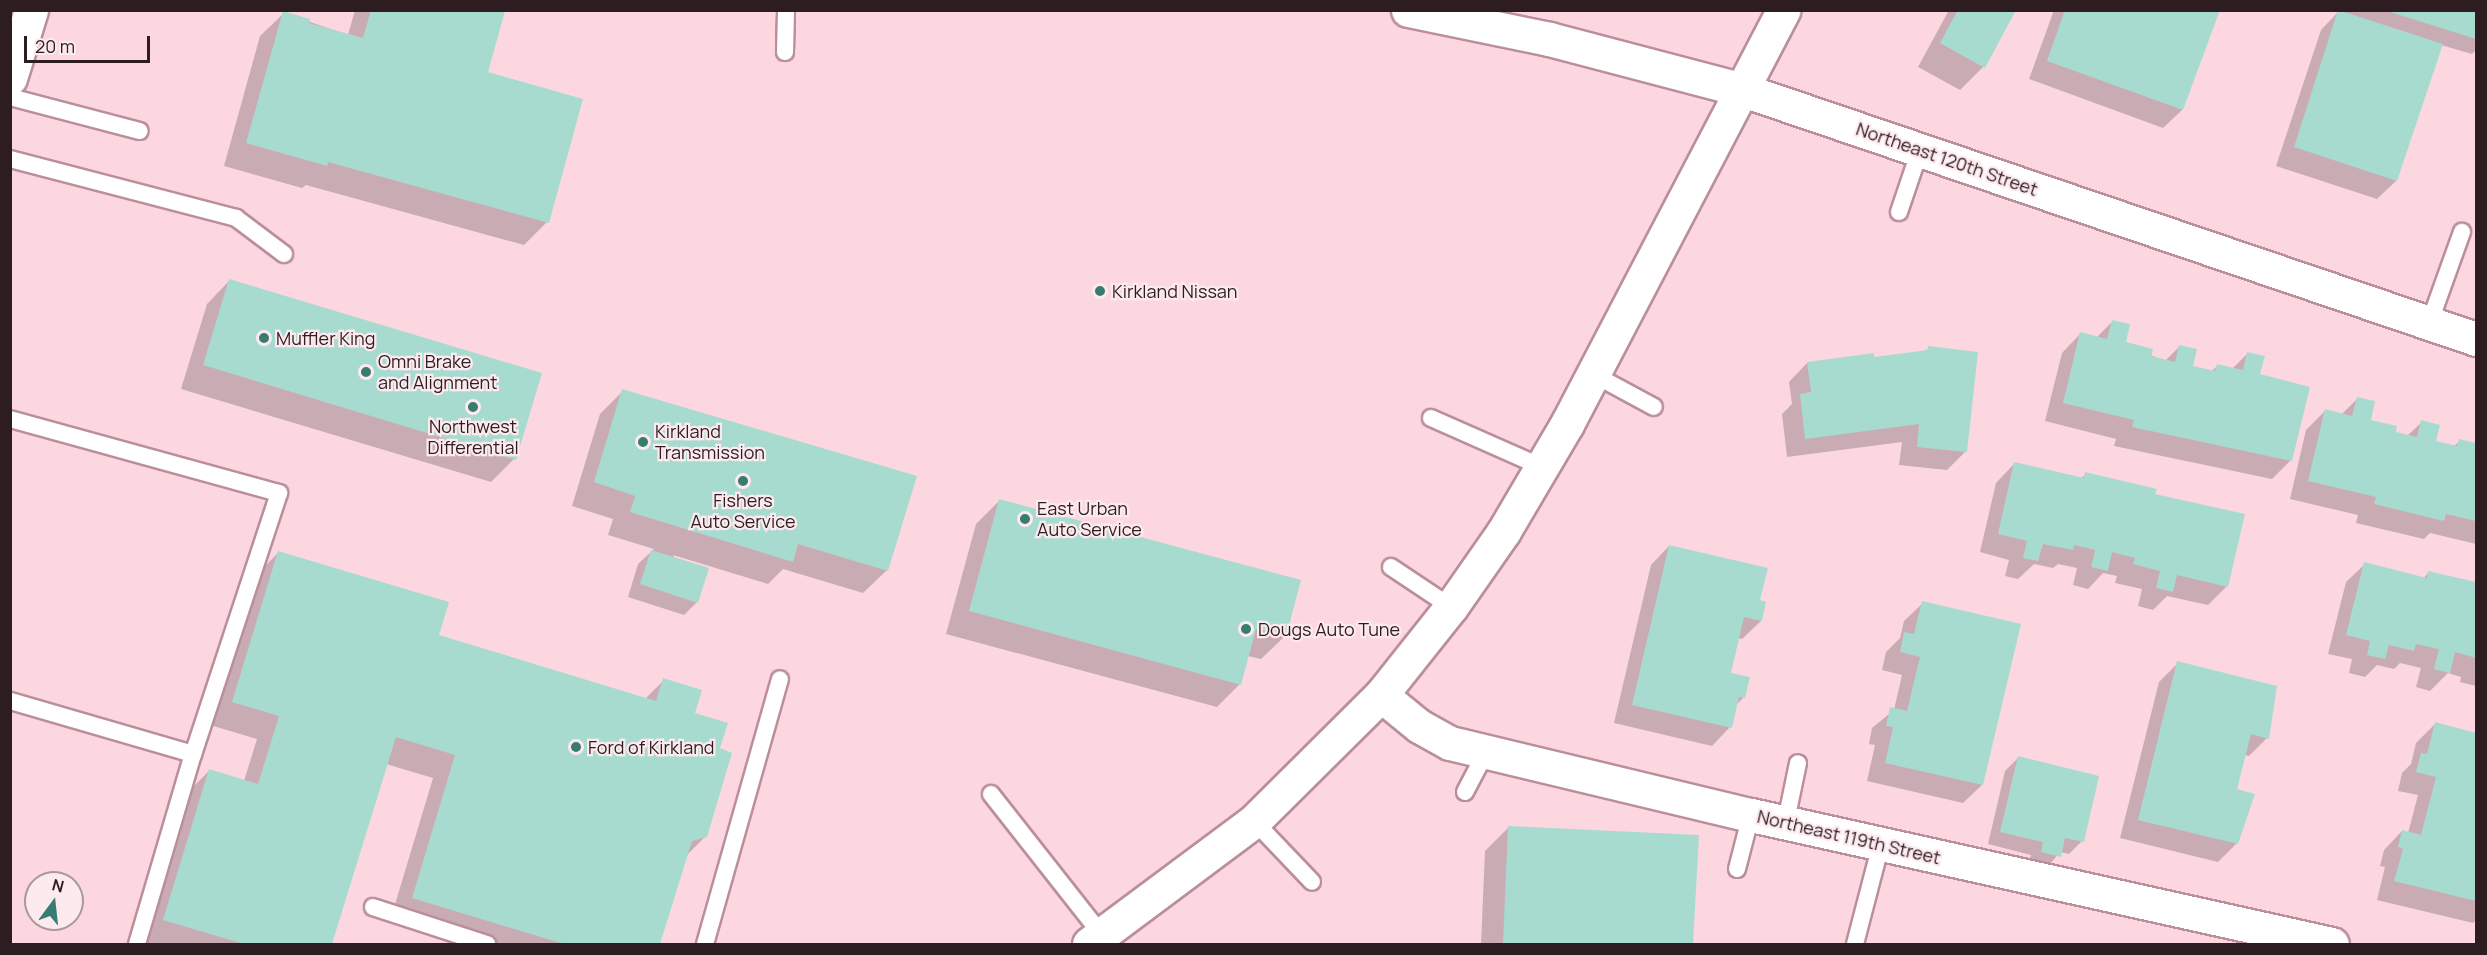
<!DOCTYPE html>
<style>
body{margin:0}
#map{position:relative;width:2487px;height:955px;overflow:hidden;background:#fcd7e0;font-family:Manrope,sans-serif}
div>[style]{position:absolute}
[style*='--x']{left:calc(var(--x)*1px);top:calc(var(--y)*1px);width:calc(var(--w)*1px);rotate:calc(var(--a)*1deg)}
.shadow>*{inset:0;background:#0003}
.building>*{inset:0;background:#a8dbd0}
.roads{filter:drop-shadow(2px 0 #ba8f9b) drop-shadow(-2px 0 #ba8f9b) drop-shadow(0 2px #ba8f9b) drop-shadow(0 -2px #ba8f9b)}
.lane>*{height:16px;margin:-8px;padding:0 8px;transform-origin:8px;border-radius:8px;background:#fff}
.street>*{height:33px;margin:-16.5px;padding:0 16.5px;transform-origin:16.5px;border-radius:16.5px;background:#fff}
.secondary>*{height:33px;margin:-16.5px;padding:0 16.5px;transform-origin:16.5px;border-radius:16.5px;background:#fff}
.dots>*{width:16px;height:16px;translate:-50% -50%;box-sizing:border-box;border:3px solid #fdeaee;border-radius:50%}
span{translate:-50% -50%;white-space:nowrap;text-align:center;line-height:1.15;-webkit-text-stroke:4.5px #fdeaee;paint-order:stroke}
.street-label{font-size:18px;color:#2d1d21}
.poi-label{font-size:18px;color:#2d1d21}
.left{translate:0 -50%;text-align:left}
.frame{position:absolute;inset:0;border:12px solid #2d1d21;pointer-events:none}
.north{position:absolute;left:24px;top:871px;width:60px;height:60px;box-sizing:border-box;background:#fdeaee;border:2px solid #aa989c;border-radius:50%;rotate:15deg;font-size:16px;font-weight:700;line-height:24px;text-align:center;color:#2d1d21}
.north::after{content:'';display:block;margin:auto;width:21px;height:27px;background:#387c70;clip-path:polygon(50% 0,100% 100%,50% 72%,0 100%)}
.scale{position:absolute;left:24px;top:36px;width:126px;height:27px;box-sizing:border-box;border:3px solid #2d1d21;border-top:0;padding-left:8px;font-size:18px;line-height:21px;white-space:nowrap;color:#2d1d21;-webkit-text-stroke:4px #fdeaee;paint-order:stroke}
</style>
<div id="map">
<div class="shadow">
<div style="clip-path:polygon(355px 10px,503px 12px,486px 73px,547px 222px,524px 245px,306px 185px,302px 188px,224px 166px,260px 36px,284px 13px,348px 35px)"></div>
<div style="clip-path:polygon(1949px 10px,2015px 10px,1983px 67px,1960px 90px,1918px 67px)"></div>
<div style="clip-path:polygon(2054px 10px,2218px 10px,2182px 110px,2163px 128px,2029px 79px)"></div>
<div style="clip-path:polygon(2334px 10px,2476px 10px,2476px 50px,2472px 54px,2441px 45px,2396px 181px,2377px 199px,2276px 166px,2321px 30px,2338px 12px)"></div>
<div style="clip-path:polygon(230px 280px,514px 459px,491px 482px,181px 389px,207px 304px)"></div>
<div style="clip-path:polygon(2112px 322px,2124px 344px,2165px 361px,2180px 346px,2191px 367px,2211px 372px,2217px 366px,2232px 369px,2248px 353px,2291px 460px,2272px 479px,2114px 446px,2116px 439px,2045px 421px,2062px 353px,2080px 334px,2096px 338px)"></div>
<div style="clip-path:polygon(1929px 348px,1966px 451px,1947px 470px,1899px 465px,1902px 442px,1787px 457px,1782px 414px,1792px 404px,1789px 382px,1807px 363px,1873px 359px,1925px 352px)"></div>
<div style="clip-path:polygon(623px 391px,887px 570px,863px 593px,783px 569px,768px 584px,673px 555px,697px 602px,684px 615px,628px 597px,638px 564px,654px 549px,608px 535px,613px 519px,572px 506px,600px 414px)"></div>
<div style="clip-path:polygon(2357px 399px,2369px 421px,2394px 433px,2407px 436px,2422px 422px,2434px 443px,2453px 447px,2460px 441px,2476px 445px,2476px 544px,2430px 533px,2424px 539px,2356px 523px,2358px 515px,2290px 499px,2306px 430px,2325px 411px,2341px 415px)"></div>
<div style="clip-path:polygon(2014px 464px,2080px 479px,2086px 474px,2154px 495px,2227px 586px,2208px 605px,2167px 596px,2153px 610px,2138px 606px,2142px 589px,2115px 583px,2117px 576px,2103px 573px,2088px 589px,2073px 585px,2077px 568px,2058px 564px,2053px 568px,2034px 564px,2018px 579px,2005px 576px,2009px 560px,1980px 552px,1996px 483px)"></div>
<div style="clip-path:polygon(1000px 500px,1285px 636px,1261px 659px,1248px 656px,1240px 684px,1217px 707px,946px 634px,976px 524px)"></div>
<div style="clip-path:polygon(1669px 546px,1764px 603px,1761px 621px,1742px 639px,1738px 638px,1729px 674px,1743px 698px,1736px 705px,1730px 727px,1712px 746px,1614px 723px,1651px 565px)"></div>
<div style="clip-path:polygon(279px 552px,437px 636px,645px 699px,664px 680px,718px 749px,706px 836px,685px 857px,659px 944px,466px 944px,390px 921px,433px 778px,386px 764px,331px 944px,145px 944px,186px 794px,209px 771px,244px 781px,257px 739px,210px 725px,255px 576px)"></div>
<div style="clip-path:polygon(2365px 564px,2423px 579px,2429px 572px,2476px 584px,2476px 686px,2460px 682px,2461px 677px,2448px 673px,2430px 691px,2416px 687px,2421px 668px,2400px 663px,2394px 669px,2377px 665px,2365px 677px,2349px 673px,2352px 659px,2328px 654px,2346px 582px)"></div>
<div style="clip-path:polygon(1923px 603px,1982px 785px,1963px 803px,1867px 781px,1875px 745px,1869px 744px,1872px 728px,1894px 710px,1902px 675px,1882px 670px,1886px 652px,1900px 638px,1904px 621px)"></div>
<div style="clip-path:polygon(2178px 663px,2267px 738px,2249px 756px,2244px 755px,2236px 790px,2237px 843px,2218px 862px,2120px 838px,2159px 682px)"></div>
<div style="clip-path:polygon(2435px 724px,2476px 734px,2476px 920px,2473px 923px,2377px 900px,2385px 867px,2380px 866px,2384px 850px,2402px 831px,2408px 833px,2418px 795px,2398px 791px,2402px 773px,2411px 764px,2416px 743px)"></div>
<div style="clip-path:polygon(2018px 758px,2082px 841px,2069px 854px,2060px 852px,2046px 869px,2028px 865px,2031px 855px,1988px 844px,2005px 771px)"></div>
<div style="clip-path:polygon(1508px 828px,1697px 837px,1692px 944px,1481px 944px,1485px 851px)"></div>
</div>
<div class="building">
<div style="clip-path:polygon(371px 10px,505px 11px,488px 72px,583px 99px,549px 223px,328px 162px,327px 166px,246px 143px,283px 11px,310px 19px,309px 23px,363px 38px)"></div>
<div style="clip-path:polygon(1958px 10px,2016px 10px,1985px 68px,1940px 43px)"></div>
<div style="clip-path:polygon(2065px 10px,2220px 10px,2183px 110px,2047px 61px)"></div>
<div style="clip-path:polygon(2338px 10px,2443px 44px,2397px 181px,2294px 147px)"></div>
<div style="clip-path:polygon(2476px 10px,2476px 39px,2387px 11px,2387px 10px)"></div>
<div style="clip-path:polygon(229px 279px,542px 373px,516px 460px,203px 365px)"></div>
<div style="clip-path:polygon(2112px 320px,2130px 324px,2126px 342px,2153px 349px,2151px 356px,2175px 362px,2179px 345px,2197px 349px,2193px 366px,2215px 371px,2217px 364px,2243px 370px,2247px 352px,2265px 356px,2260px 374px,2310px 387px,2292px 461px,2132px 427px,2134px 420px,2063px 403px,2080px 332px,2107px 339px)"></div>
<div style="clip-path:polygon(1928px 346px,1978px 352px,1967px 452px,1917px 447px,1919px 424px,1805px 439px,1800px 394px,1811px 392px,1807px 362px,1874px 353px,1874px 357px,1928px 350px)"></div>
<div style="clip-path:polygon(622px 389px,917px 476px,888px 571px,798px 544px,793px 562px,630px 512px,635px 496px,594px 482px)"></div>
<div style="clip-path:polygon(2357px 397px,2375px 401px,2371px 420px,2397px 426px,2396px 432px,2417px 437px,2421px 420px,2440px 425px,2436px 441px,2457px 446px,2459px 439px,2476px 443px,2476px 521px,2446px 514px,2444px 521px,2374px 504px,2376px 497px,2308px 481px,2325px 409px,2352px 416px)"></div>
<div style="clip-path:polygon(2014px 462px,2084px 478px,2085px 472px,2157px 489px,2155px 494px,2245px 514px,2228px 587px,2177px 575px,2173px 592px,2156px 588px,2160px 571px,2133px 564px,2135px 558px,2112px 552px,2108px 571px,2091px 567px,2095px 550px,2074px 545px,2073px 550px,2043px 544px,2038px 561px,2023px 558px,2027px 541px,1998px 534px)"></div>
<div style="clip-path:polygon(999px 499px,1301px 580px,1286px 637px,1256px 629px,1241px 685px,969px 611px)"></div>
<div style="clip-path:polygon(1669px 545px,1768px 568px,1760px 600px,1766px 602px,1762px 621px,1744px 617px,1731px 673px,1750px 677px,1745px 698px,1739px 697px,1732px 728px,1632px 705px)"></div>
<div style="clip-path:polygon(651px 550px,709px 568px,698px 603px,640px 584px)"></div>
<div style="clip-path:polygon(278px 551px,449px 602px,439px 635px,656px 701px,663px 678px,702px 690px,695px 713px,728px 723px,720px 748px,732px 753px,707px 837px,692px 841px,660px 944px,564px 944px,412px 898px,455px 755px,396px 737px,332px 944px,244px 944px,163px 920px,209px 769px,258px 784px,279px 716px,232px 702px)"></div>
<div style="clip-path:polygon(2364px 562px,2427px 578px,2428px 571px,2476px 582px,2476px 658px,2455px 652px,2450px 673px,2434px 669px,2439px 649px,2416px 644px,2414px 651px,2389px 645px,2385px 659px,2367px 655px,2370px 641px,2346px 635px)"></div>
<div style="clip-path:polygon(1922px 601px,2021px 624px,1983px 785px,1885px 763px,1893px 727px,1886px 726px,1890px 707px,1907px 711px,1920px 657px,1900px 652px,1904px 632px,1914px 634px)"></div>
<div style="clip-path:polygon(2177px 661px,2277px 686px,2269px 739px,2251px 734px,2237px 789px,2255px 794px,2238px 844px,2138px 820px)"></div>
<div style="clip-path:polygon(2435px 722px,2476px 733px,2476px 901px,2394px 881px,2403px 849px,2398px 847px,2402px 830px,2421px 835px,2436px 777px,2416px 772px,2421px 753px,2427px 754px)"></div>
<div style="clip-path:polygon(2018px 756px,2099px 776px,2084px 842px,2065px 838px,2061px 857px,2041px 852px,2043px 842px,2000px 832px)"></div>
<div style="clip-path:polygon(1508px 826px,1699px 835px,1693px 944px,1503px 944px)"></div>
</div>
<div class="roads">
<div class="lane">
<div style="--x:785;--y:52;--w:42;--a:-88.6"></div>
<div style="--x:10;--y:97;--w:134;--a:14.7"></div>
<div style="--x:10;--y:159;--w:234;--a:14.6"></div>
<div style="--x:236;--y:218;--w:60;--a:36.9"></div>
<div style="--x:1899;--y:212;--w:65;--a:-71.3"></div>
<div style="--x:2429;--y:324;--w:98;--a:-70.3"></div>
<div style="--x:1593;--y:374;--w:69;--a:28.4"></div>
<div style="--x:1431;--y:418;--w:121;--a:23.8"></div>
<div style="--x:10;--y:419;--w:279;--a:15.4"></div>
<div style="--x:279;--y:493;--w:275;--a:108.2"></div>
<div style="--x:193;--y:754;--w:191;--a:-163.8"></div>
<div style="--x:1391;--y:567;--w:72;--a:33.7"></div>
<div style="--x:1465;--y:792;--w:45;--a:-62.3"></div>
<div style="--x:991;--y:794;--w:179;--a:51.8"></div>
<div style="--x:1254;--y:821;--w:84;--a:46.4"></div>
<div style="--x:1786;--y:821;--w:59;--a:-78.3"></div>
<div style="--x:1737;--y:869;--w:56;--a:-75.5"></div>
<div style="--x:373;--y:907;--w:120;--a:18"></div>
<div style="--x:137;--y:944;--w:198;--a:-73.6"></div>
<div style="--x:705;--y:944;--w:275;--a:-74.2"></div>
<div style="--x:1855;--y:944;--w:103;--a:-75.4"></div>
</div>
<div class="street">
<div style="--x:1381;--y:695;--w:49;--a:39.2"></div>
<div style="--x:1419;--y:726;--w:35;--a:29"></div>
<div style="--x:1450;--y:743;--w:309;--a:13.5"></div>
<div style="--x:1751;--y:815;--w:595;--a:12.52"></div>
</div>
<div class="secondary">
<div style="--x:1408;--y:10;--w:144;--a:11.6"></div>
<div style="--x:1549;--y:39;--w:201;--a:14.7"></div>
<div style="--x:1743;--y:90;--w:774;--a:18.76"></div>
<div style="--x:10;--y:78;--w:71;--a:-72.8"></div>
<div style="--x:1089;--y:944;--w:206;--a:-36.7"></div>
<div style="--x:1254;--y:821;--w:179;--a:-44.8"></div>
<div style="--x:1381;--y:695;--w:112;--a:-51.5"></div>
<div style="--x:1451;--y:607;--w:93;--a:-55.1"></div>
<div style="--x:1504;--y:531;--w:124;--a:-59.5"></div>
<div style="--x:1567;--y:424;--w:467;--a:-62.4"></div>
</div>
</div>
<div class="dots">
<div style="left:1100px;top:291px;background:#387c70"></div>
<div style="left:264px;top:338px;background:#387c70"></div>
<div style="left:366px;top:372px;background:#387c70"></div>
<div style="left:473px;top:407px;background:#387c70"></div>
<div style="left:643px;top:442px;background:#387c70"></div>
<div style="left:743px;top:481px;background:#387c70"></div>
<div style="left:1025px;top:519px;background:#387c70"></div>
<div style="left:1246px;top:629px;background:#387c70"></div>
<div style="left:576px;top:747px;background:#387c70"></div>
</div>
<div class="street-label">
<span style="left:1947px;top:159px;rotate:19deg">Northeast 120th Street</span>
<span style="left:1849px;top:837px;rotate:13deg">Northeast 119th Street</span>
</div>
<div class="poi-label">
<span class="left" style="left:1112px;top:291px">Kirkland Nissan</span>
<span class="left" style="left:276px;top:338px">Muffler King</span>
<span class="left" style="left:378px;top:372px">Omni Brake<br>and Alignment</span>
<span style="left:473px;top:437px">Northwest<br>Differential</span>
<span class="left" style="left:655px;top:442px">Kirkland<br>Transmission</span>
<span style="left:743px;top:511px">Fishers<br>Auto Service</span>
<span class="left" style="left:1037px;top:519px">East Urban<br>Auto Service</span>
<span class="left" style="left:1258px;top:629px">Dougs Auto Tune</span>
<span class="left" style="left:588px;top:747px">Ford of Kirkland</span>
</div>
<div class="frame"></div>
<div class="north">N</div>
<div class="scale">20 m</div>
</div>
